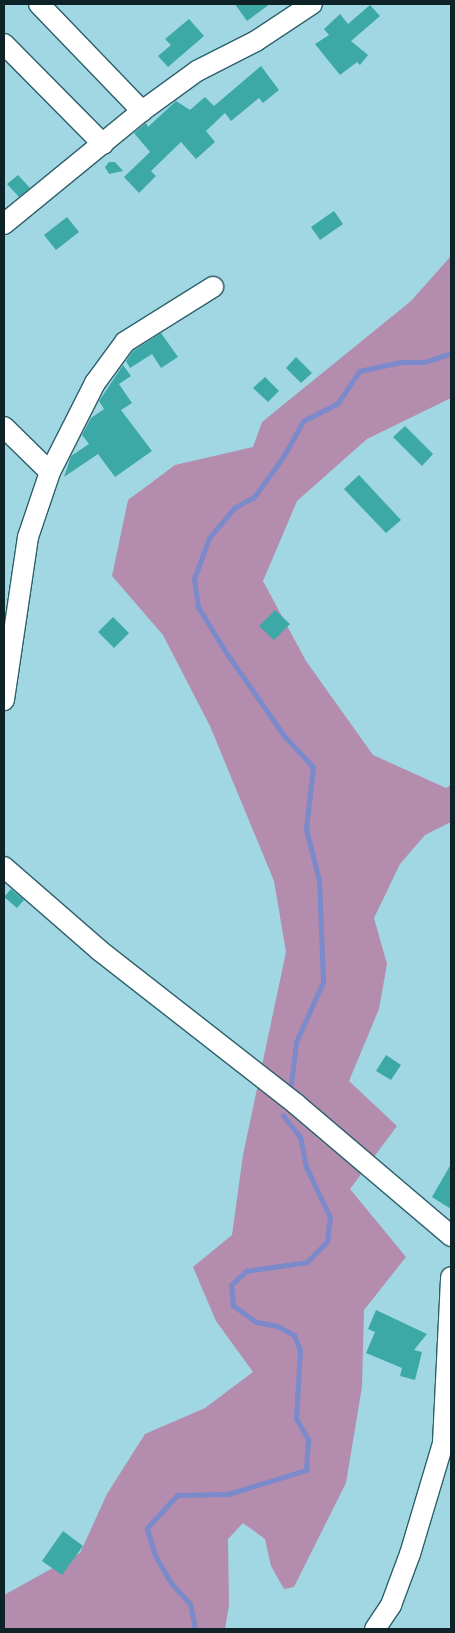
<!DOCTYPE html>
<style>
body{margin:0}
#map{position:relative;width:455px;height:1633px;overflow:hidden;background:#a1d7e3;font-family:"DM Sans",sans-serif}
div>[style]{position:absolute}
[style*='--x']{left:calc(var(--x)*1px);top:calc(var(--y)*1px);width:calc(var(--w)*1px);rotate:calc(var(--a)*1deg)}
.green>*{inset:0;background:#b48cad}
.stream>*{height:5px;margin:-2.5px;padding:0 2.5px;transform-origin:2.5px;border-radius:2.5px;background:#7a8aca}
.building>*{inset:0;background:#3ca9a6}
.roads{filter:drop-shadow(1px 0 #2c606b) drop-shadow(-1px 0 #2c606b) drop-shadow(0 1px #2c606b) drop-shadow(0 -1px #2c606b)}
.minor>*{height:20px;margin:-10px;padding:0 10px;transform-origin:10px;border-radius:10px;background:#fff}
span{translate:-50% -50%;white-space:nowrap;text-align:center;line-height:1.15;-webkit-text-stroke:4px #d8f3f9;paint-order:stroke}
.frame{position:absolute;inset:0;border:5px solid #0d2327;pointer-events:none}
</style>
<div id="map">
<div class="green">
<div style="clip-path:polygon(451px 256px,451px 398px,367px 439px,297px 501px,263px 581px,306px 661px,373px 755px,446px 788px,451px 785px,451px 822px,425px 835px,400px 864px,374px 918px,387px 964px,379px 1009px,349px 1081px,397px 1126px,350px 1189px,406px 1257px,364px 1310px,362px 1387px,346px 1483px,294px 1587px,284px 1589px,271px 1566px,265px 1539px,243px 1523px,228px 1539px,229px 1605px,225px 1629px,4px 1629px,4px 1595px,80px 1553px,107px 1494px,145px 1434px,205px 1408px,253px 1372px,216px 1321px,193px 1267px,232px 1235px,243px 1155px,286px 952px,274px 881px,210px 726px,163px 635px,112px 576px,128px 500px,175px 465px,253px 447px,262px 422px,411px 301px)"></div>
</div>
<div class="stream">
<div style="--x:291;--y:1084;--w:42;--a:-83.2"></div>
<div style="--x:296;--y:1042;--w:66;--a:-65.8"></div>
<div style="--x:323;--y:982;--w:102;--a:-92.2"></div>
<div style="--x:319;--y:880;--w:53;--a:-104.3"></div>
<div style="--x:306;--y:829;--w:62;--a:-83.6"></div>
<div style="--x:313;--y:767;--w:41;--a:-133"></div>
<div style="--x:285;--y:737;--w:105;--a:-124.9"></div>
<div style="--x:225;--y:651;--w:52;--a:-121.5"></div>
<div style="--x:198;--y:607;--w:28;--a:-98"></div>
<div style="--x:194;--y:579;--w:44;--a:-69.9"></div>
<div style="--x:209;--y:538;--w:39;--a:-50"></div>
<div style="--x:234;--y:508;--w:23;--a:-29"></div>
<div style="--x:254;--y:497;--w:49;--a:-54.1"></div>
<div style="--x:283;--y:457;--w:41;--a:-60.9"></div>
<div style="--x:303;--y:421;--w:38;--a:-27"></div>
<div style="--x:337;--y:404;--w:40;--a:-56"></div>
<div style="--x:359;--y:371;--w:43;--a:-12.1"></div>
<div style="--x:401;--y:362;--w:23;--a:0"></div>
<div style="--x:424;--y:362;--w:28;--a:-18"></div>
<div style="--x:195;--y:1629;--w:25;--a:-101"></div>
<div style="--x:190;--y:1604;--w:28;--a:-132"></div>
<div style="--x:171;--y:1583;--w:32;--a:-120"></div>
<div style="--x:155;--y:1555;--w:28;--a:-107"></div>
<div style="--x:147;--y:1528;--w:45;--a:-47.7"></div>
<div style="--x:177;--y:1495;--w:51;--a:-1.1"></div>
<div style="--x:228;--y:1494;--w:82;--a:-17.1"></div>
<div style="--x:306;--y:1470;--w:31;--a:-86"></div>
<div style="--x:308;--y:1439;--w:24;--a:-120"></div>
<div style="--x:296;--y:1418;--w:68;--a:-86.6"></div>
<div style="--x:300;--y:1350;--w:16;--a:-112"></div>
<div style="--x:294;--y:1335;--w:19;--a:-152"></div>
<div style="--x:277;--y:1326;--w:21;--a:-169"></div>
<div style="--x:256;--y:1322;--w:29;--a:-144"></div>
<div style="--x:233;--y:1305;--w:20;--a:-96"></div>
<div style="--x:231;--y:1285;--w:21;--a:-43"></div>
<div style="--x:246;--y:1271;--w:62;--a:-8.4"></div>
<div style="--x:307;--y:1262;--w:29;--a:-46"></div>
<div style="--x:327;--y:1241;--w:24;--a:-83"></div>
<div style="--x:330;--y:1217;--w:55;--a:-115.6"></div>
<div style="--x:306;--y:1167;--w:31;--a:-101"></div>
<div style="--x:300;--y:1137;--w:28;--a:-128"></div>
</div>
<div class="building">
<div style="clip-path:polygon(235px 4px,270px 4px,247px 21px)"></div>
<div style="clip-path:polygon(370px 5px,380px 16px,351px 41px,368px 55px,360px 65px,357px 62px,340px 75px,315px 44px,329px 35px,324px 29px,340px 14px,348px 24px)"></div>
<div style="clip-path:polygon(189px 19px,204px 36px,168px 67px,158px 56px,171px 45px,165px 39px)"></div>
<div style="clip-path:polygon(261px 66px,279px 90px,263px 103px,259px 98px,231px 121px,225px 113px,206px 131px,215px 142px,196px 159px,181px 142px,151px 171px,156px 176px,139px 193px,124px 177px,150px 152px,134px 133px,146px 123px,148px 127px,176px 101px,190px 110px,205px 97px,214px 106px)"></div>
<div style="clip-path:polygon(109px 162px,115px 162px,123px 171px,109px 174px,105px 167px)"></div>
<div style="clip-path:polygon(18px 175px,30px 188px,19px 197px,7px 184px)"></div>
<div style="clip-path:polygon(334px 211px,343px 224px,320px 240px,311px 227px)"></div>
<div style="clip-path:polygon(67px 217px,79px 232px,56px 250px,44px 235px)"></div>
<div style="clip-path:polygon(161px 333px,178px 357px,161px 368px,152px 354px,130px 368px,126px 361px,133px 351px)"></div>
<div style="clip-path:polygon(296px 357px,312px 373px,301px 383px,286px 368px)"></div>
<div style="clip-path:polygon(123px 365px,131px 376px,119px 384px,132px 403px,121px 410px,152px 451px,115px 477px,98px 454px,64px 477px,71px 456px,89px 444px,82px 435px,91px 418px,104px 409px,99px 401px)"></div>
<div style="clip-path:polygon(265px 377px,279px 391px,268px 402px,253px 388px)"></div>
<div style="clip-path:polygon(405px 426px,433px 454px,422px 466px,393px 437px)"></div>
<div style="clip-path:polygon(359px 475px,401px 520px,386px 533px,344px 489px)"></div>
<div style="clip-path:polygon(275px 610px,290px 624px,274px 640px,259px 626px)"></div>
<div style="clip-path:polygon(113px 617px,129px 633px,114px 648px,98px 632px)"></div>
<div style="clip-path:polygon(11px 889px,24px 900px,17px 908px,4px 897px)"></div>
<div style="clip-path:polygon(386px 1055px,401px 1065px,391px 1080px,376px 1071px)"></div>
<div style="clip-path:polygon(451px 1164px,451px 1209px,432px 1197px)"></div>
<div style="clip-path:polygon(376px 1310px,427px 1334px,414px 1350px,422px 1352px,415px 1380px,400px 1376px,402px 1368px,366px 1353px,375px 1332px,368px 1329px)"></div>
<div style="clip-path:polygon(63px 1531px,83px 1546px,62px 1575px,42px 1561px)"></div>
</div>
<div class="roads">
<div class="minor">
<div style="--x:39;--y:4;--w:149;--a:46.1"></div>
<div style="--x:4;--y:44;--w:141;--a:45.3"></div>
<div style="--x:4;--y:224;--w:178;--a:-39.3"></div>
<div style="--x:142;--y:111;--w:68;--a:-36"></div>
<div style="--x:197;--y:71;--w:66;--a:-27"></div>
<div style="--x:256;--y:41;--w:67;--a:-33.5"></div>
<div style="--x:4;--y:427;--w:64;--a:44.4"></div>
<div style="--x:50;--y:472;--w:69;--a:108.7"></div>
<div style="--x:28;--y:537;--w:165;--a:98.4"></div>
<div style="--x:50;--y:472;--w:100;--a:-63.2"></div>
<div style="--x:95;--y:383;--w:51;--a:-53.8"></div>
<div style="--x:125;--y:342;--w:104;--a:-32"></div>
<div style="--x:4;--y:867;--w:126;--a:41.1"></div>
<div style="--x:99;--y:950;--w:250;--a:38"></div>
<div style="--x:296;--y:1104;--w:204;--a:40.4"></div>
<div style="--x:375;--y:1629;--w:29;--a:-56"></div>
<div style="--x:391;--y:1605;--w:54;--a:-69.6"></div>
<div style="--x:410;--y:1554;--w:116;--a:-73.4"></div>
<div style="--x:443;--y:1443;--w:166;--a:-87.2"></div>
</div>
</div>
<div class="frame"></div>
</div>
